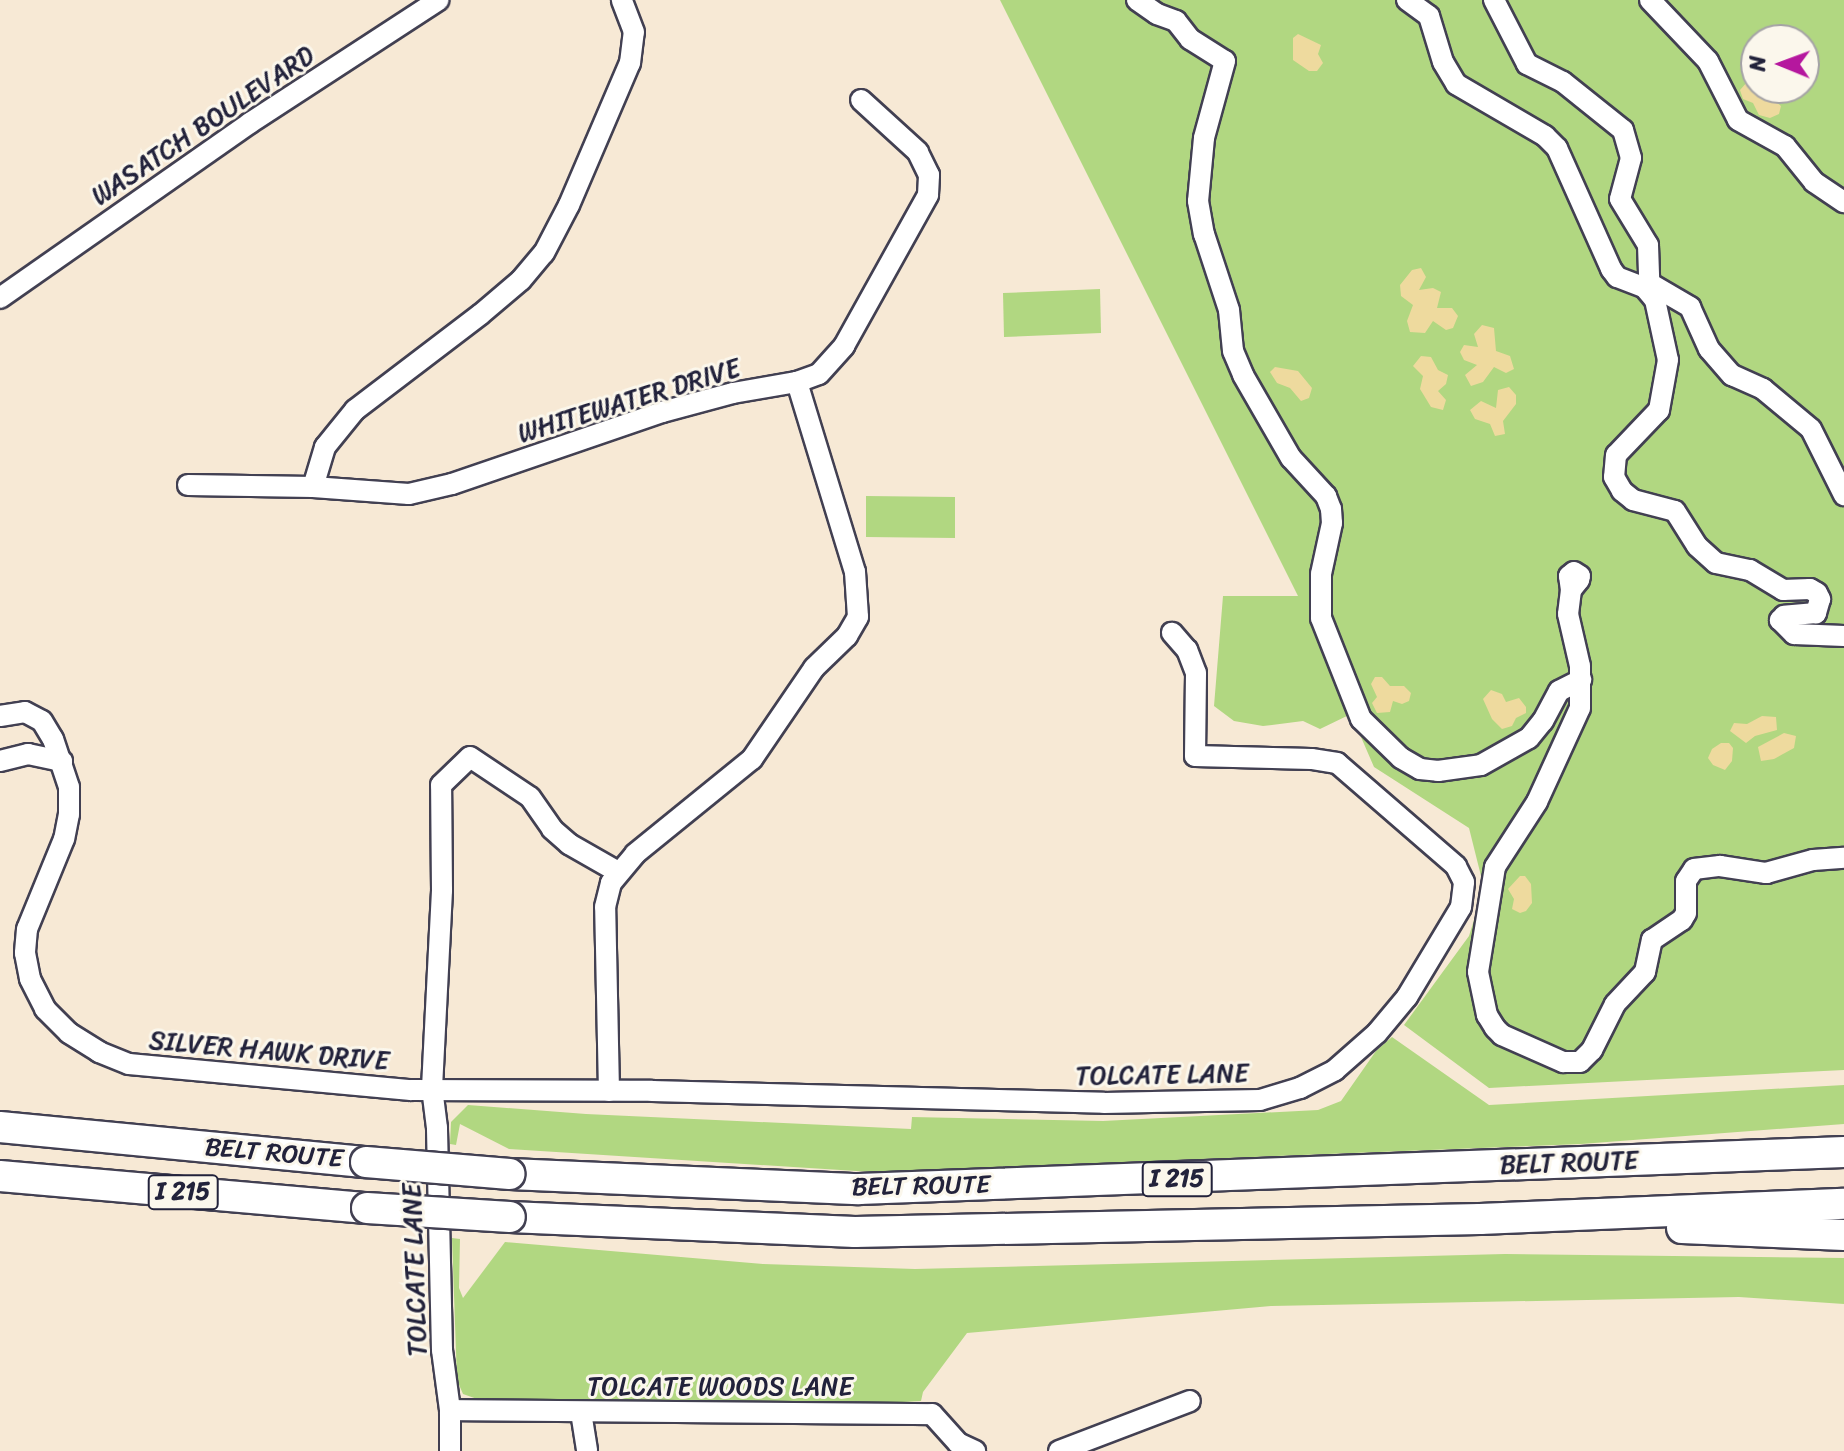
<!DOCTYPE html>
<style>
body{margin:0}
#map{position:relative;width:1844px;height:1451px;overflow:hidden;background:#f7e9d5;font-family:Sriracha,sans-serif}
div>[style]{position:absolute}
[style*='--x']{left:calc(var(--x)*1px);top:calc(var(--y)*1px);width:calc(var(--w)*1px);rotate:calc(var(--a)*1deg)}
.green>*{inset:0;background:#b1d781}
.sand>*{inset:0;background:#eeda9e}
.roads{filter:drop-shadow(2px 0 #424052) drop-shadow(-2px 0 #424052) drop-shadow(0 2px #424052) drop-shadow(0 -2px #424052)}
.minor>*{height:20px;margin:-10px;padding:0 10px;transform-origin:10px;border-radius:10px;background:#fff}
.highway>*{height:30px;margin:-15px;padding:0 15px;transform-origin:15px;border-radius:15px;background:#fff}
.bridges{filter:drop-shadow(2px 0 #424052) drop-shadow(-2px 0 #424052) drop-shadow(0 2px #424052) drop-shadow(0 -2px #424052)}
.highway-bridge>*{height:30px;margin:-15px;padding:0 15px;transform-origin:15px;border-radius:15px;background:#fff}
span{translate:-50% -50%;white-space:nowrap;text-align:center;line-height:1.15;-webkit-text-stroke:6px #fbf7ec;paint-order:stroke}
.shield-label span{padding:2px 6px;background:#fbf7ec;border:2px solid;border-radius:6px;-webkit-text-stroke-width:0}
.shield-label{font-size:24px;color:#22223b;font-weight:700}
.street-label{font-size:26px;color:#22223b}
.north{position:absolute;left:1740px;top:24px;width:80px;height:80px;box-sizing:border-box;background:#fbf7ec;border:2px solid #a4a2a5;border-radius:50%;rotate:271deg;font-size:22px;font-weight:700;line-height:32px;text-align:center;color:#22223b}
.north::after{content:'';display:block;margin:auto;width:28px;height:36px;background:#b5179e;clip-path:polygon(50% 0,100% 100%,50% 72%,0 100%)}
</style>
<div id="map">
<div class="green">
<div style="clip-path:polygon(evenodd,1000px 0,1844px 0,1844px 1070px,1489px 1088px,1404px 1025px,1469px 936px,1484px 888px,1469px 828px,1374px 767px,1351px 714px,1320px 729px,1303px 721px,1263px 726px,1234px 721px,1214px 706px,1223px 596px,1298px 596px,1000px 0,1756px 40px,1804px 40px,1804px 88px,1756px 88px,1756px 40px)"></div>
<div style="clip-path:polygon(1100px 289px,1101px 333px,1004px 337px,1003px 293px)"></div>
<div style="clip-path:polygon(866px 496px,955px 497px,955px 538px,866px 537px)"></div>
<div style="clip-path:polygon(1392px 1037px,1489px 1105px,1844px 1085px,1844px 1124px,1581px 1144px,872px 1172px,509px 1149px,460px 1124px,456px 1145px,450px 1144px,451px 1122px,468px 1105px,586px 1114px,911px 1129px,912px 1117px,1103px 1121px,1318px 1110px,1341px 1101px,1376px 1051px)"></div>
<div style="clip-path:polygon(452px 1238px,460px 1239px,459px 1288px,463px 1298px,505px 1242px,763px 1264px,915px 1269px,1505px 1254px,1844px 1258px,1844px 1304px,1739px 1297px,1271px 1306px,967px 1333px,923px 1392px,921px 1401px,830px 1406px,480px 1400px,463px 1394px,457px 1380px)"></div>
</div>
<div class="sand">
<div style="clip-path:polygon(1298px 34px,1321px 45px,1318px 54px,1323px 63px,1317px 71px,1309px 71px,1293px 60px,1293px 38px)"></div>
<div style="clip-path:polygon(1748px 81px,1756px 88px,1774px 88px,1775px 101px,1781px 106px,1779px 114px,1770px 118px,1759px 115px,1753px 103px,1743px 99px,1740px 90px)"></div>
<div style="clip-path:polygon(1421px 268px,1426px 277px,1419px 290px,1433px 288px,1441px 292px,1437px 308px,1452px 308px,1458px 316px,1453px 328px,1446px 330px,1433px 321px,1425px 333px,1410px 332px,1407px 321px,1413px 305px,1401px 296px,1400px 285px,1412px 270px)"></div>
<div style="clip-path:polygon(1482px 325px,1494px 328px,1496px 351px,1510px 356px,1514px 369px,1506px 373px,1494px 367px,1483px 382px,1471px 386px,1465px 375px,1477px 365px,1464px 360px,1460px 352px,1464px 345px,1478px 347px,1474px 334px)"></div>
<div style="clip-path:polygon(1421px 356px,1431px 357px,1438px 370px,1448px 375px,1446px 384px,1438px 391px,1446px 400px,1443px 410px,1431px 407px,1420px 389px,1423px 376px,1413px 366px)"></div>
<div style="clip-path:polygon(1275px 367px,1298px 371px,1312px 388px,1309px 398px,1301px 401px,1290px 388px,1277px 383px,1270px 372px)"></div>
<div style="clip-path:polygon(1509px 387px,1516px 395px,1516px 404px,1503px 421px,1505px 434px,1495px 436px,1490px 424px,1475px 419px,1470px 410px,1481px 401px,1496px 408px,1498px 390px)"></div>
<div style="clip-path:polygon(1375px 677px,1382px 677px,1390px 686px,1404px 686px,1411px 693px,1409px 701px,1402px 704px,1393px 701px,1390px 712px,1377px 713px,1372px 703px,1377px 697px,1371px 684px)"></div>
<div style="clip-path:polygon(1491px 690px,1502px 694px,1506px 702px,1519px 698px,1526px 707px,1526px 713px,1516px 718px,1512px 726px,1502px 729px,1492px 719px,1483px 699px)"></div>
<div style="clip-path:polygon(1762px 716px,1776px 717px,1777px 730px,1755px 736px,1746px 743px,1730px 731px,1734px 723px,1747px 724px)"></div>
<div style="clip-path:polygon(1784px 733px,1796px 736px,1794px 748px,1774px 759px,1761px 761px,1758px 747px)"></div>
<div style="clip-path:polygon(1721px 743px,1729px 743px,1733px 748px,1732px 761px,1725px 770px,1713px 765px,1708px 758px,1712px 749px)"></div>
<div style="clip-path:polygon(1520px 876px,1525px 876px,1531px 884px,1532px 903px,1526px 911px,1520px 913px,1512px 909px,1514px 899px,1508px 889px)"></div>
</div>
<div class="roads">
<div class="minor">
<div style="--x:1137;--y:0;--w:24;--a:35"></div>
<div style="--x:1157;--y:14;--w:20;--a:20"></div>
<div style="--x:1176;--y:21;--w:23;--a:52"></div>
<div style="--x:1190;--y:39;--w:41;--a:32.2"></div>
<div style="--x:1225;--y:61;--w:80;--a:105.3"></div>
<div style="--x:1204;--y:138;--w:63;--a:95.4"></div>
<div style="--x:1198;--y:201;--w:34;--a:80"></div>
<div style="--x:1204;--y:234;--w:80;--a:71.8"></div>
<div style="--x:1229;--y:310;--w:41;--a:84.4"></div>
<div style="--x:1233;--y:351;--w:26;--a:67"></div>
<div style="--x:1243;--y:375;--w:96;--a:60"></div>
<div style="--x:1291;--y:458;--w:52;--a:47.4"></div>
<div style="--x:1326;--y:496;--w:14;--a:69"></div>
<div style="--x:1331;--y:509;--w:14;--a:86"></div>
<div style="--x:1332;--y:523;--w:52;--a:102.2"></div>
<div style="--x:1321;--y:574;--w:44;--a:90"></div>
<div style="--x:1321;--y:618;--w:109;--a:68.4"></div>
<div style="--x:1361;--y:719;--w:56;--a:44.3"></div>
<div style="--x:1401;--y:758;--w:22;--a:30"></div>
<div style="--x:1420;--y:769;--w:18;--a:6"></div>
<div style="--x:1438;--y:771;--w:43;--a:-7.9"></div>
<div style="--x:1481;--y:765;--w:55;--a:-29.4"></div>
<div style="--x:1529;--y:738;--w:22;--a:-51"></div>
<div style="--x:1543;--y:721;--w:34;--a:-62"></div>
<div style="--x:1559;--y:691;--w:25;--a:-27"></div>
<div style="--x:1407;--y:0;--w:27;--a:36"></div>
<div style="--x:1429;--y:16;--w:48;--a:73.1"></div>
<div style="--x:1443;--y:62;--w:26;--a:59"></div>
<div style="--x:1456;--y:84;--w:103;--a:30.3"></div>
<div style="--x:1545;--y:136;--w:17;--a:45"></div>
<div style="--x:1557;--y:148;--w:133;--a:65.9"></div>
<div style="--x:1611;--y:269;--w:10;--a:53"></div>
<div style="--x:1617;--y:277;--w:30;--a:21"></div>
<div style="--x:1645;--y:288;--w:16;--a:50"></div>
<div style="--x:1655;--y:300;--w:61;--a:77.8"></div>
<div style="--x:1668;--y:360;--w:51;--a:100.2"></div>
<div style="--x:1659;--y:410;--w:62;--a:133.7"></div>
<div style="--x:1616;--y:455;--w:22;--a:95"></div>
<div style="--x:1614;--y:477;--w:16;--a:60"></div>
<div style="--x:1622;--y:491;--w:14;--a:39"></div>
<div style="--x:1633;--y:500;--w:43;--a:14.7"></div>
<div style="--x:1675;--y:511;--w:41;--a:57.8"></div>
<div style="--x:1697;--y:546;--w:25;--a:42"></div>
<div style="--x:1716;--y:563;--w:35;--a:12"></div>
<div style="--x:1750;--y:570;--w:39;--a:31"></div>
<div style="--x:1783;--y:590;--w:27;--a:-2"></div>
<div style="--x:1810;--y:589;--w:8;--a:30"></div>
<div style="--x:1817;--y:593;--w:7;--a:63"></div>
<div style="--x:1820;--y:599;--w:15;--a:106"></div>
<div style="--x:1816;--y:613;--w:32;--a:175"></div>
<div style="--x:1784;--y:616;--w:6;--a:135"></div>
<div style="--x:1780;--y:620;--w:20;--a:45"></div>
<div style="--x:1794;--y:634;--w:50;--a:2.3"></div>
<div style="--x:1494;--y:0;--w:72;--a:62.7"></div>
<div style="--x:1527;--y:64;--w:40;--a:26.6"></div>
<div style="--x:1563;--y:82;--w:77;--a:38.7"></div>
<div style="--x:1623;--y:130;--w:29;--a:74"></div>
<div style="--x:1631;--y:158;--w:42;--a:105"></div>
<div style="--x:1620;--y:199;--w:54;--a:58.7"></div>
<div style="--x:1648;--y:245;--w:38;--a:88"></div>
<div style="--x:1649;--y:283;--w:48;--a:30.3"></div>
<div style="--x:1690;--y:307;--w:46;--a:65.7"></div>
<div style="--x:1709;--y:349;--w:35;--a:49"></div>
<div style="--x:1732;--y:375;--w:34;--a:24"></div>
<div style="--x:1763;--y:389;--w:62;--a:39.8"></div>
<div style="--x:1811;--y:429;--w:74;--a:63.4"></div>
<div style="--x:1650;--y:0;--w:84;--a:46.4"></div>
<div style="--x:1708;--y:61;--w:66;--a:63"></div>
<div style="--x:1738;--y:120;--w:54;--a:29"></div>
<div style="--x:1785;--y:146;--w:46;--a:51.1"></div>
<div style="--x:1814;--y:182;--w:36;--a:34"></div>
<div style="--x:0;--y:298;--w:305;--a:-35"></div>
<div style="--x:250;--y:123;--w:225;--a:-33.1"></div>
<div style="--x:188;--y:485;--w:125;--a:0.9"></div>
<div style="--x:313;--y:487;--w:96;--a:4.2"></div>
<div style="--x:409;--y:494;--w:44;--a:-13.1"></div>
<div style="--x:452;--y:484;--w:222;--a:-18.9"></div>
<div style="--x:662;--y:412;--w:73;--a:-15"></div>
<div style="--x:733;--y:393;--w:65;--a:-9.8"></div>
<div style="--x:797;--y:382;--w:23;--a:-20"></div>
<div style="--x:819;--y:374;--w:38;--a:-48"></div>
<div style="--x:844;--y:346;--w:173;--a:-60.9"></div>
<div style="--x:928;--y:195;--w:20;--a:-87"></div>
<div style="--x:929;--y:175;--w:25;--a:-116"></div>
<div style="--x:918;--y:152;--w:77;--a:-137.6"></div>
<div style="--x:313;--y:487;--w:42;--a:-73.3"></div>
<div style="--x:325;--y:447;--w:48;--a:-51"></div>
<div style="--x:355;--y:410;--w:158;--a:-37.3"></div>
<div style="--x:481;--y:314;--w:52;--a:-40.4"></div>
<div style="--x:521;--y:280;--w:35;--a:-50"></div>
<div style="--x:544;--y:253;--w:54;--a:-62.5"></div>
<div style="--x:569;--y:205;--w:155;--a:-66.8"></div>
<div style="--x:630;--y:63;--w:31;--a:-83"></div>
<div style="--x:634;--y:32;--w:34;--a:-111"></div>
<div style="--x:1571;--y:590;--w:14;--a:-98"></div>
<div style="--x:1569;--y:576;--w:6;--a:-39"></div>
<div style="--x:1574;--y:572;--w:7;--a:34"></div>
<div style="--x:1580;--y:576;--w:4;--a:104"></div>
<div style="--x:1579;--y:580;--w:13;--a:129"></div>
<div style="--x:1571;--y:590;--w:24;--a:97"></div>
<div style="--x:1568;--y:614;--w:53;--a:77"></div>
<div style="--x:1580;--y:666;--w:42;--a:90"></div>
<div style="--x:1580;--y:708;--w:103;--a:114.6"></div>
<div style="--x:1537;--y:802;--w:77;--a:122.9"></div>
<div style="--x:1495;--y:867;--w:106;--a:99.2"></div>
<div style="--x:1478;--y:972;--w:44;--a:78.2"></div>
<div style="--x:1487;--y:1015;--w:15;--a:58"></div>
<div style="--x:1495;--y:1028;--w:10;--a:45"></div>
<div style="--x:1502;--y:1035;--w:67;--a:23.9"></div>
<div style="--x:1563;--y:1062;--w:17;--a:0"></div>
<div style="--x:1580;--y:1062;--w:17;--a:-45"></div>
<div style="--x:1592;--y:1050;--w:51;--a:-63.4"></div>
<div style="--x:1615;--y:1004;--w:44;--a:-46.8"></div>
<div style="--x:1645;--y:972;--w:33;--a:-78"></div>
<div style="--x:1652;--y:940;--w:36;--a:-34"></div>
<div style="--x:1682;--y:920;--w:8;--a:-60"></div>
<div style="--x:1686;--y:913;--w:32;--a:-90"></div>
<div style="--x:1686;--y:881;--w:14;--a:-56"></div>
<div style="--x:1694;--y:869;--w:26;--a:-7"></div>
<div style="--x:1720;--y:866;--w:47;--a:8.7"></div>
<div style="--x:1766;--y:873;--w:49;--a:-15.5"></div>
<div style="--x:1813;--y:860;--w:31;--a:-4"></div>
<div style="--x:0;--y:716;--w:25;--a:-9"></div>
<div style="--x:25;--y:712;--w:19;--a:28"></div>
<div style="--x:42;--y:721;--w:21;--a:59"></div>
<div style="--x:53;--y:739;--w:51;--a:71.6"></div>
<div style="--x:69;--y:787;--w:27;--a:90"></div>
<div style="--x:69;--y:814;--w:25;--a:101"></div>
<div style="--x:64;--y:839;--w:97;--a:112.3"></div>
<div style="--x:27;--y:929;--w:24;--a:95"></div>
<div style="--x:25;--y:953;--w:26;--a:79"></div>
<div style="--x:30;--y:979;--w:34;--a:63"></div>
<div style="--x:45;--y:1009;--w:34;--a:45"></div>
<div style="--x:69;--y:1033;--w:36;--a:32"></div>
<div style="--x:99;--y:1052;--w:32;--a:22"></div>
<div style="--x:129;--y:1064;--w:283;--a:5.3"></div>
<div style="--x:411;--y:1090;--w:241;--a:0.2"></div>
<div style="--x:652;--y:1091;--w:452;--a:1.5"></div>
<div style="--x:1104;--y:1103;--w:156;--a:-1.1"></div>
<div style="--x:1260;--y:1100;--w:42;--a:-16.7"></div>
<div style="--x:1300;--y:1088;--w:39;--a:-27"></div>
<div style="--x:1335;--y:1070;--w:56;--a:-41.4"></div>
<div style="--x:1377;--y:1033;--w:47;--a:-50.2"></div>
<div style="--x:1407;--y:997;--w:105;--a:-59"></div>
<div style="--x:1461;--y:907;--w:25;--a:-83"></div>
<div style="--x:1464;--y:882;--w:18;--a:-117"></div>
<div style="--x:1456;--y:866;--w:157;--a:-139.1"></div>
<div style="--x:1337;--y:763;--w:26;--a:-171"></div>
<div style="--x:1311;--y:759;--w:116;--a:-178.5"></div>
<div style="--x:1195;--y:756;--w:83;--a:-89.3"></div>
<div style="--x:1196;--y:673;--w:25;--a:-111"></div>
<div style="--x:1187;--y:650;--w:23;--a:-131"></div>
<div style="--x:0;--y:761;--w:29;--a:-14"></div>
<div style="--x:28;--y:754;--w:35;--a:12"></div>
<div style="--x:609;--y:1091;--w:184;--a:-91.2"></div>
<div style="--x:605;--y:907;--w:25;--a:-76"></div>
<div style="--x:611;--y:883;--w:38;--a:-50"></div>
<div style="--x:635;--y:854;--w:151;--a:-39.1"></div>
<div style="--x:752;--y:759;--w:110;--a:-55.7"></div>
<div style="--x:814;--y:668;--w:46;--a:-44.1"></div>
<div style="--x:847;--y:636;--w:22;--a:-60"></div>
<div style="--x:858;--y:617;--w:45;--a:-93.8"></div>
<div style="--x:855;--y:572;--w:199;--a:-107"></div>
<div style="--x:450;--y:1410;--w:482;--a:0.5"></div>
<div style="--x:932;--y:1414;--w:39;--a:48"></div>
<div style="--x:958;--y:1443;--w:19;--a:25"></div>
<div style="--x:581;--y:1412;--w:39;--a:81"></div>
<div style="--x:450;--y:1451;--w:41;--a:-90"></div>
<div style="--x:450;--y:1410;--w:61;--a:-97.6"></div>
<div style="--x:442;--y:1350;--w:222;--a:-91.3"></div>
<div style="--x:437;--y:1128;--w:40;--a:-97.1"></div>
<div style="--x:432;--y:1088;--w:198;--a:-87.1"></div>
<div style="--x:442;--y:890;--w:105;--a:-90.5"></div>
<div style="--x:441;--y:785;--w:40;--a:-44"></div>
<div style="--x:470;--y:757;--w:72;--a:33.7"></div>
<div style="--x:530;--y:797;--w:39;--a:55"></div>
<div style="--x:552;--y:829;--w:23;--a:41"></div>
<div style="--x:569;--y:844;--w:56;--a:29.7"></div>
<div style="--x:1059;--y:1451;--w:140;--a:-20.9"></div>
</div>
<div class="highway">
<div style="--x:0;--y:1127;--w:368;--a:5.5"></div>
<div style="--x:510;--y:1174;--w:349;--a:2.5"></div>
<div style="--x:859;--y:1189;--w:986;--a:-2.15"></div>
<div style="--x:0;--y:1176;--w:368;--a:5"></div>
<div style="--x:510;--y:1217;--w:345;--a:2.5"></div>
<div style="--x:855;--y:1232;--w:625;--a:-1.19"></div>
<div style="--x:1480;--y:1219;--w:364;--a:-2.4"></div>
<div style="--x:1682;--y:1228;--w:162;--a:2.5"></div>
</div>
</div>
<div class="bridges">
<div class="highway-bridge">
<div style="--x:366;--y:1162;--w:144;--a:4.8"></div>
<div style="--x:367;--y:1208;--w:143;--a:3.6"></div>
</div>
</div>
<div class="shield-label">
<span style="left:1177px;top:1179px">I 215</span>
<span style="left:183px;top:1192px">I 215</span>
</div>
<div class="street-label">
<span style="left:203px;top:126px;rotate:-34deg">WASATCH BOULEVARD</span>
<span style="left:629px;top:401px;rotate:-17deg">WHITEWATER DRIVE</span>
<span style="left:269px;top:1051px;rotate:5deg">SILVER HAWK DRIVE</span>
<span style="left:1162px;top:1075px;rotate:-1deg">TOLCATE LANE</span>
<span style="left:274px;top:1153px;rotate:5deg">BELT ROUTE</span>
<span style="left:1569px;top:1163px;rotate:-2deg">BELT ROUTE</span>
<span style="left:921px;top:1186px;rotate:-1deg">BELT ROUTE</span>
<span style="left:415px;top:1270px;rotate:-92deg">TOLCATE LANE</span>
<span style="left:720px;top:1387px">TOLCATE WOODS LANE</span>
</div>
<div class="north">N</div>
</div>
